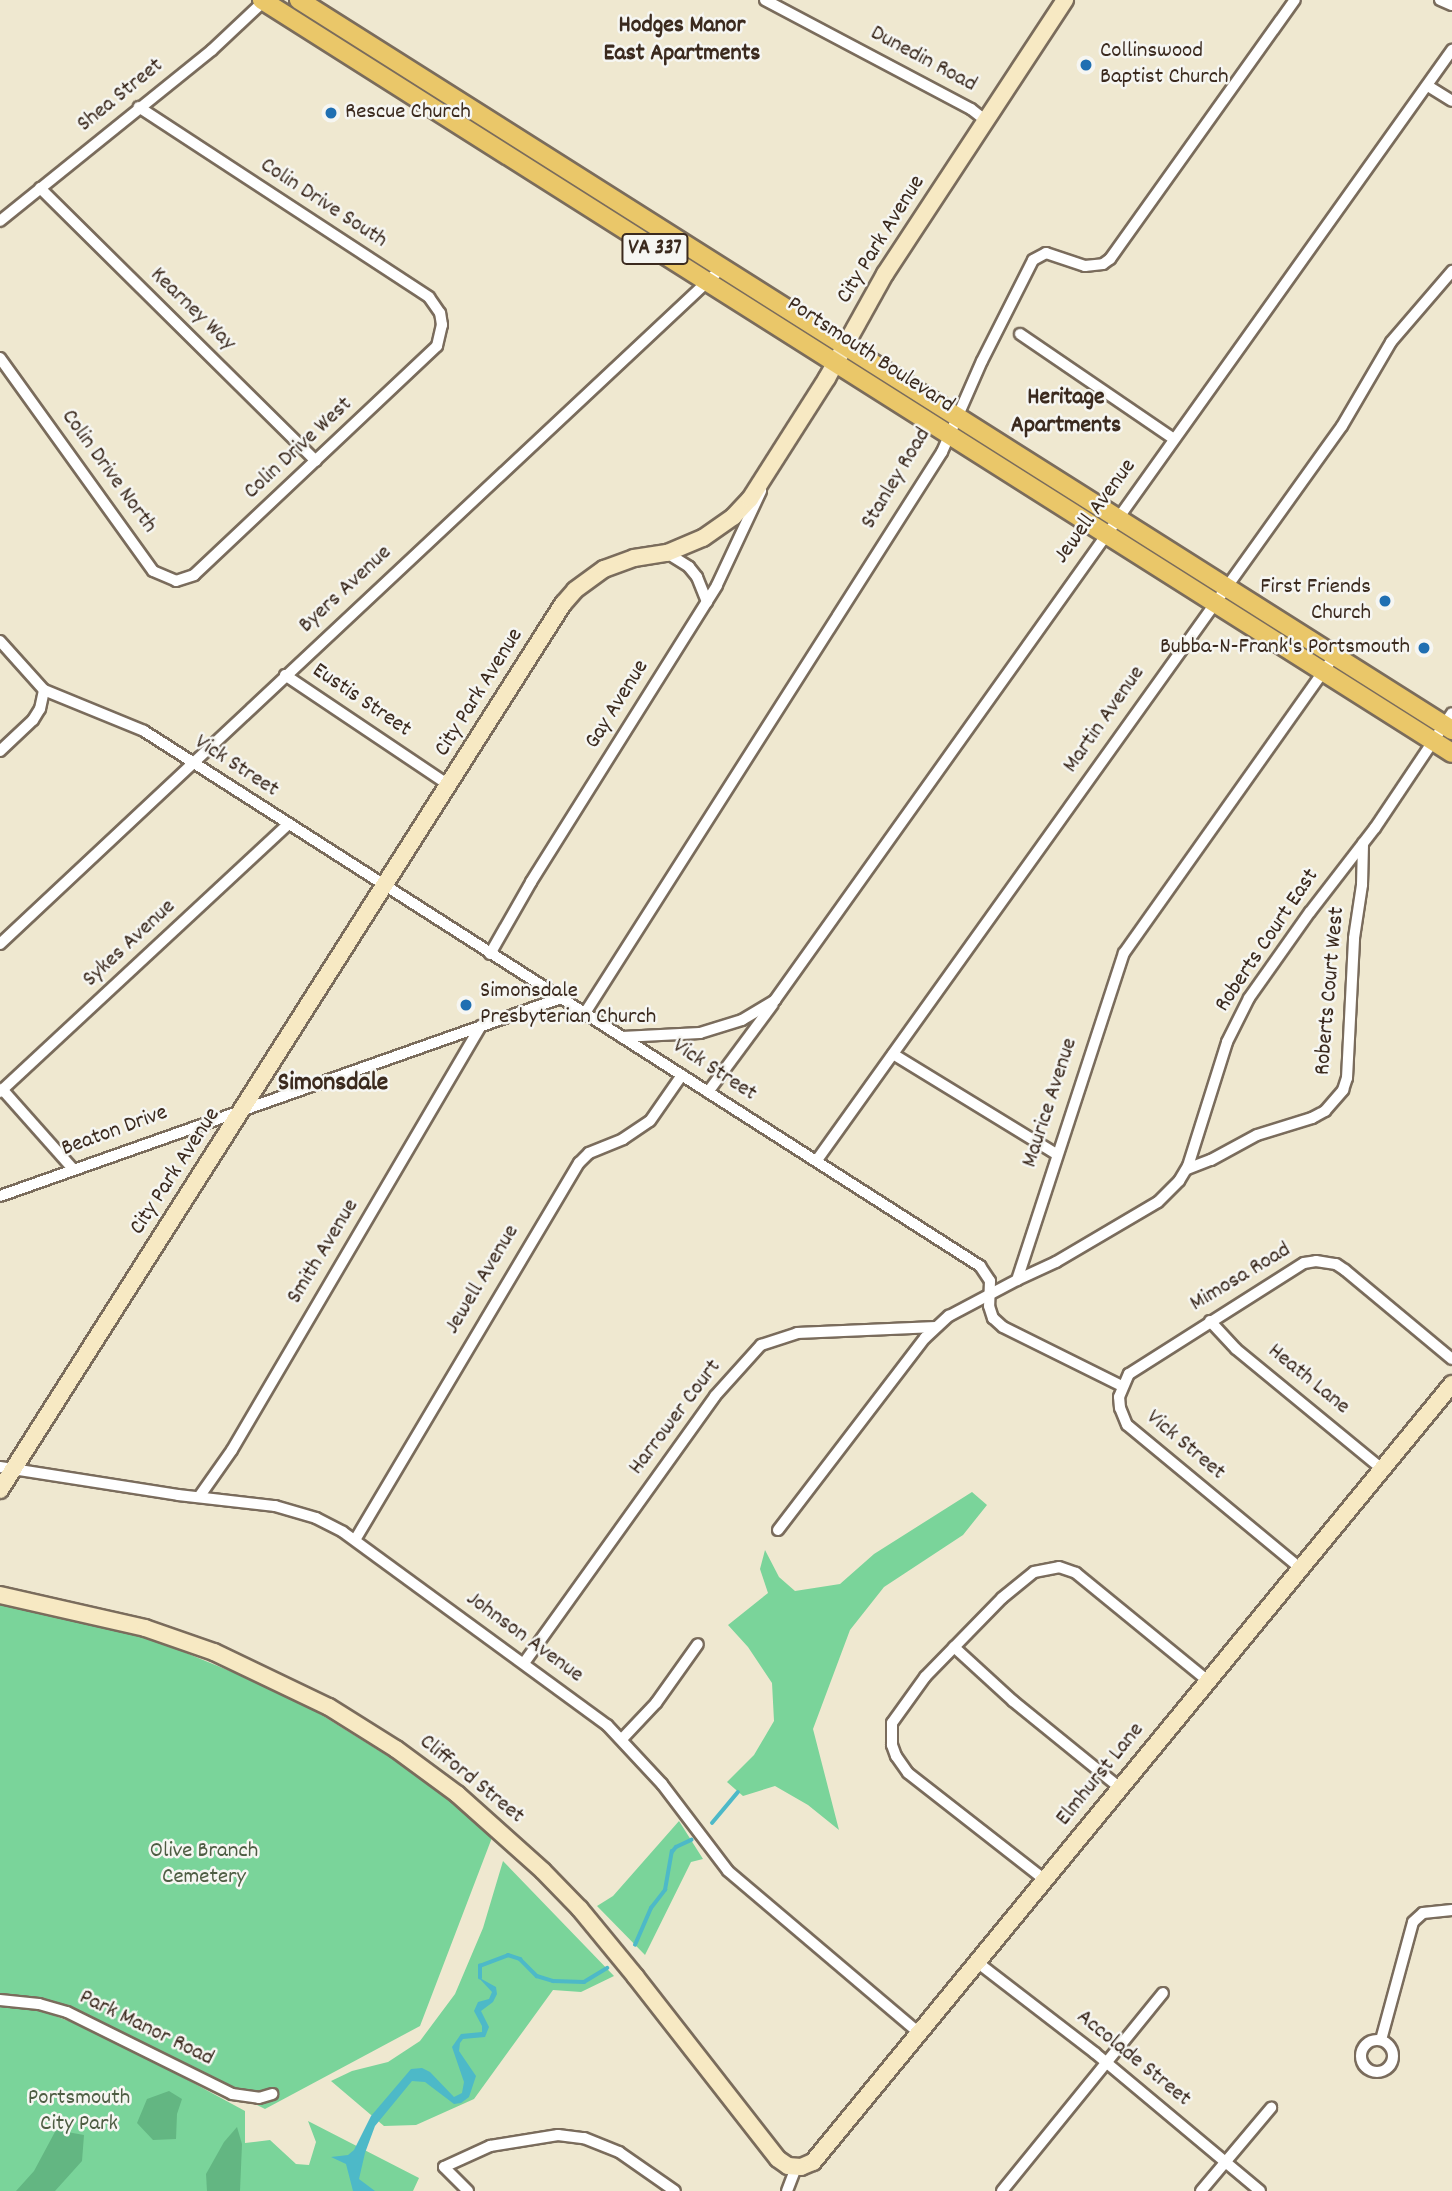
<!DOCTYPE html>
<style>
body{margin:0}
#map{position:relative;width:1452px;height:2191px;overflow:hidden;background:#efe8d0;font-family:Dekko,sans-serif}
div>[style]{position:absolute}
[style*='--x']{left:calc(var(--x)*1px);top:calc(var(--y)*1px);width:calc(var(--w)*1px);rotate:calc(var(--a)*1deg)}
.green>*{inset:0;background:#7ad49a}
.forest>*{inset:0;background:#63b682}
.water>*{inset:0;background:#4db9c8}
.stream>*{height:3.5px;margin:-1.75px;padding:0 1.75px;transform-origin:1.75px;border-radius:1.75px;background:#4db9c8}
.roads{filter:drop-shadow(2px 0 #7a6c5c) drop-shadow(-2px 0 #7a6c5c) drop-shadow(0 2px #7a6c5c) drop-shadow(0 -2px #7a6c5c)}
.street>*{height:10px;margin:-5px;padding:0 5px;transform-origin:5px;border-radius:5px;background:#fff}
.street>.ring{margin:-5px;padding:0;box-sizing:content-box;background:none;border:10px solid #fff;border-radius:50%}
.secondary>*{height:16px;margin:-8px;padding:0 8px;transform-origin:8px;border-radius:8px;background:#f7e9c3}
.primary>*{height:18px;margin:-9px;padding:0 9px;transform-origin:9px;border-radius:9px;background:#eac769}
.dots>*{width:19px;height:19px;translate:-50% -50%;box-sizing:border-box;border:4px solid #f6f6f2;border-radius:50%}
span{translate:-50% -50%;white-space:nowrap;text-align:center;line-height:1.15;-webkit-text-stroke:5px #f6f6f2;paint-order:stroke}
.shield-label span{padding:2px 5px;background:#f6f6f2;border:2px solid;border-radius:5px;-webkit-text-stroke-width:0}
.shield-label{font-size:21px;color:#3b2a1e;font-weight:700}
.poi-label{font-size:23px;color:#3b2a1e}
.left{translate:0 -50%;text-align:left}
.right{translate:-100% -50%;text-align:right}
.street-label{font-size:23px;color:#3b2a1e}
.park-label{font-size:23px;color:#4e5d43}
.neighbourhood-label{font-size:24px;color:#3b2a1e;font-weight:700}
.quarter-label{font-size:26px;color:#3b2a1e;font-weight:700}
</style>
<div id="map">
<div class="green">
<div style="clip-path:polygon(972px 1492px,987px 1505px,963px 1535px,884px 1587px,850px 1630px,813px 1729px,839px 1830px,808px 1805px,775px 1786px,743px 1796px,727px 1782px,754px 1755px,774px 1721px,772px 1683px,748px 1647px,728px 1625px,768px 1593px,760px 1569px,765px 1550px,779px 1577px,795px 1591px,840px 1584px,874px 1554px)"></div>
<div style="clip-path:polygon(0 1604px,140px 1634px,291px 1696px,407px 1768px,493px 1835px,420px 2026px,265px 2109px,50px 2000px,0 1997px)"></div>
<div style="clip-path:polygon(679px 1821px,703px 1859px,691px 1862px,645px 1955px,597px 1906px,613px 1896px)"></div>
<div style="clip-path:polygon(503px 1861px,614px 1976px,581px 1992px,553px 1990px,474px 2099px,416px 2125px,384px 2126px,331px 2081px,352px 2071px,388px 2062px,420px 2041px,455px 1994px,483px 1928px)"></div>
<div style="clip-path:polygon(0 2004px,31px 2007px,101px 2033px,245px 2111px,245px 2143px,270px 2140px,296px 2164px,309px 2165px,316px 2142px,308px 2121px,419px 2178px,413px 2191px,0 2191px)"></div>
</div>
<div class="forest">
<div style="clip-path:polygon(169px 2091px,182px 2099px,177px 2114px,176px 2139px,153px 2140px,137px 2123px,147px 2099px)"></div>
<div style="clip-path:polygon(237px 2127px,242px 2144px,240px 2191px,207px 2191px,206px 2174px,224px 2142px)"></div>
<div style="clip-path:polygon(56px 2130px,84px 2135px,82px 2161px,55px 2191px,16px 2191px,34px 2171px)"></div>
</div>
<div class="water">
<div style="clip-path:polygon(478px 1977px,496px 1987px,497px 1994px,493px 2002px,481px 2011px,489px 2027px,485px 2037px,463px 2039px,460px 2043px,459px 2051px,476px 2076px,469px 2097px,461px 2103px,454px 2104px,425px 2082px,412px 2081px,375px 2126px,365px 2153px,359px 2179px,375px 2191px,353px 2191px,346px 2164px,331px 2157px,348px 2155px,354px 2150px,371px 2116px,411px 2069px,422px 2068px,430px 2072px,454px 2097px,462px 2093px,464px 2082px,452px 2047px,461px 2034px,482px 2032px,482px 2026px,474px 2011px,478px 2002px,489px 1999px,492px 1992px)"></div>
</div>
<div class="stream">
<div style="--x:712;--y:1823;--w:40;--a:-50"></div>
<div style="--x:635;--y:1945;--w:40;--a:-66.6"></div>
<div style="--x:651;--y:1908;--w:23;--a:-52"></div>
<div style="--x:665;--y:1890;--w:39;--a:-80"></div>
<div style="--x:672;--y:1852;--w:6;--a:-51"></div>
<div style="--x:676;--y:1847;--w:17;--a:-25"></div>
<div style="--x:480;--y:1978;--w:12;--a:-90"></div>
<div style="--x:480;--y:1966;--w:30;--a:-21"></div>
<div style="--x:508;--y:1955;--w:13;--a:18"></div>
<div style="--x:520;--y:1959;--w:24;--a:45"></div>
<div style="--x:537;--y:1976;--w:17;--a:17"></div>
<div style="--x:553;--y:1981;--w:31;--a:2"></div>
<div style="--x:584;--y:1982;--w:27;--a:-31"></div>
</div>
<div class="roads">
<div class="street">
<div style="--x:765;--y:0;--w:233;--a:27.9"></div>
<div style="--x:971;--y:109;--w:18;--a:38"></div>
<div style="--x:1440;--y:0;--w:13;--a:23"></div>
<div style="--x:1428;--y:86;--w:28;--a:32"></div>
<div style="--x:40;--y:188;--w:388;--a:44.7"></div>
<div style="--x:0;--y:221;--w:272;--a:-38.9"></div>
<div style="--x:212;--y:50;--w:73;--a:-43.3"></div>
<div style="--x:1020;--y:334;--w:186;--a:34.3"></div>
<div style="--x:0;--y:358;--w:262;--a:54.3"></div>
<div style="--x:153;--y:571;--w:25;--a:23"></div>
<div style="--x:176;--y:581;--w:19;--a:-18"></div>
<div style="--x:194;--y:575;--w:334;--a:-43.3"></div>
<div style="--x:437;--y:346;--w:22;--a:-77"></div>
<div style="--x:442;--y:325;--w:12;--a:-99"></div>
<div style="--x:440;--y:313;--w:19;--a:-125"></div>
<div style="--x:429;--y:297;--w:347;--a:-146.8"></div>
<div style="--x:667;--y:553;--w:26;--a:32"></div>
<div style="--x:689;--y:567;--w:13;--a:51"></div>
<div style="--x:697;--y:577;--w:27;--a:68"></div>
<div style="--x:0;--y:641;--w:66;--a:48.1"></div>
<div style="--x:44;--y:690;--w:108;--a:22.3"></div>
<div style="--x:144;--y:731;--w:993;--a:32.62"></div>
<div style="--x:980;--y:1266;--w:18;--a:56"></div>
<div style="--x:990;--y:1281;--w:25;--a:92"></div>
<div style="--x:989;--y:1306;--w:13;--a:72"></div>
<div style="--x:993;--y:1318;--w:13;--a:42"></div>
<div style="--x:1003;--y:1327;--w:133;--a:26.4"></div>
<div style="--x:285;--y:675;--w:197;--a:33.9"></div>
<div style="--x:0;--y:751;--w:45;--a:-43.2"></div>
<div style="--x:33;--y:720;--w:13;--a:-58"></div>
<div style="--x:40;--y:709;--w:19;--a:-78"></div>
<div style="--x:0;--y:944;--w:989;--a:-43.12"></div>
<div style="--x:490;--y:954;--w:83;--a:-60.3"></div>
<div style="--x:531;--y:882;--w:350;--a:-57.9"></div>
<div style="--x:717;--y:585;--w:104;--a:-64.9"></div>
<div style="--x:585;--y:1013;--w:665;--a:-57.53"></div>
<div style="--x:942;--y:452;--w:99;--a:-66.3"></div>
<div style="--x:982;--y:361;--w:113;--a:-63.2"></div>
<div style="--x:1033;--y:260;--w:15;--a:-28"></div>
<div style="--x:1046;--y:253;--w:41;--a:18.4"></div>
<div style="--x:1085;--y:266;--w:18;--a:-6"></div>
<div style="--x:1103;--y:264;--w:9;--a:-36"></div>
<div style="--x:1110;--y:259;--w:318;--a:-54.5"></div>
<div style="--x:622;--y:1037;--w:78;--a:-2.9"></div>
<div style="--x:700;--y:1033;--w:44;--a:-17.2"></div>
<div style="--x:742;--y:1020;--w:39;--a:-31"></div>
<div style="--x:775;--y:1000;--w:1167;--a:-54.53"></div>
<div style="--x:893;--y:1054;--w:191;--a:31.5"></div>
<div style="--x:2;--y:1089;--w:107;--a:48.4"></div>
<div style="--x:0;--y:1092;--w:392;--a:-42.9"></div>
<div style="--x:708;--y:1092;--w:109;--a:-53.5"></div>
<div style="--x:817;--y:1160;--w:902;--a:-54.43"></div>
<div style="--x:1342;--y:426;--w:97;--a:-59.7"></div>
<div style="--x:1391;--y:342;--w:94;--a:-49.3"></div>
<div style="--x:1187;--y:1169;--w:26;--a:-21"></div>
<div style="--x:1211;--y:1160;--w:52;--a:-28.5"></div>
<div style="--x:1257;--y:1135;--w:58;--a:-17.2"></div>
<div style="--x:1312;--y:1118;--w:15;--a:-28"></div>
<div style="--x:1325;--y:1111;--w:28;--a:-49"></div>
<div style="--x:1343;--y:1090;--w:13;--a:-72"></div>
<div style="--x:1347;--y:1078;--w:140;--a:-87.1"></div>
<div style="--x:1354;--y:938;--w:54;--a:-81.4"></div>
<div style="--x:1362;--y:885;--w:42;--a:-88.6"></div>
<div style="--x:0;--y:1196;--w:595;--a:-19.44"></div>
<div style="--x:1017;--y:1280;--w:43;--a:-24.8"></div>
<div style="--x:1056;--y:1262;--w:118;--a:-30.5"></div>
<div style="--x:1158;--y:1202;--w:30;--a:-45"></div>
<div style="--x:1179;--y:1181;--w:17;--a:-59"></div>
<div style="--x:1188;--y:1166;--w:130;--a:-72.5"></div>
<div style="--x:1227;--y:1042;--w:49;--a:-63.4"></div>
<div style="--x:1249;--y:998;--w:105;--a:-54.7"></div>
<div style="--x:1310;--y:912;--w:106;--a:-52.3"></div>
<div style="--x:1375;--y:828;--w:138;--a:-56.2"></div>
<div style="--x:1210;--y:1321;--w:38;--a:47"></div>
<div style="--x:1236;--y:1349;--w:188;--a:39.4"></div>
<div style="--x:0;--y:1467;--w:180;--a:8.9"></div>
<div style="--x:178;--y:1495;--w:98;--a:6.5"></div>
<div style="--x:275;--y:1506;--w:43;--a:16.3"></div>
<div style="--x:316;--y:1518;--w:30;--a:27"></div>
<div style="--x:343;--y:1532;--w:327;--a:36.2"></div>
<div style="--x:607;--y:1725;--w:81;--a:47"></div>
<div style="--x:662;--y:1784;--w:109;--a:52.8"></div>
<div style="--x:728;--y:1871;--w:250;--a:40.3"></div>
<div style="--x:199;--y:1497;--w:57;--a:-54.9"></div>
<div style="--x:232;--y:1450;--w:492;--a:-59.6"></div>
<div style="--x:778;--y:1530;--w:242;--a:-52.6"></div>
<div style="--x:925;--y:1338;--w:33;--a:-43"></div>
<div style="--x:949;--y:1316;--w:77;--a:-27.9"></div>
<div style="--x:1017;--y:1280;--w:344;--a:-71.9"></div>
<div style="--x:1124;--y:953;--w:364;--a:-54.7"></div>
<div style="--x:355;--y:1540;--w:439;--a:-59.3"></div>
<div style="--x:579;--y:1163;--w:14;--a:-45"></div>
<div style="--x:589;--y:1153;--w:37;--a:-22"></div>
<div style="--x:623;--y:1139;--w:32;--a:-34"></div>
<div style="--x:650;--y:1121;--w:56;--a:-55.2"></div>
<div style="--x:1300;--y:1568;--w:224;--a:-140.4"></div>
<div style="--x:1127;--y:1425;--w:18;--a:-112"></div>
<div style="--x:1120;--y:1408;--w:11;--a:-95"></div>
<div style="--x:1119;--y:1397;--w:25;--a:-67"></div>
<div style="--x:1129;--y:1374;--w:207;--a:-32.4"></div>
<div style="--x:1304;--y:1263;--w:12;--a:-9"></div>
<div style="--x:1316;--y:1261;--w:20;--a:9"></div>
<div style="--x:1336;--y:1264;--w:11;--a:34"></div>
<div style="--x:1345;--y:1270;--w:139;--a:39.8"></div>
<div style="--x:954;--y:1647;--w:80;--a:42.5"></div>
<div style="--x:1013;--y:1701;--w:138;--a:39.1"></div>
<div style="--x:524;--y:1663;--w:328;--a:-54.4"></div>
<div style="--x:715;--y:1396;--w:69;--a:-48"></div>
<div style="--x:761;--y:1345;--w:38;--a:-18"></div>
<div style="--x:797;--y:1333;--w:139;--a:-2.5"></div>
<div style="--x:622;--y:1739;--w:50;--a:-46.6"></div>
<div style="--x:656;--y:1703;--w:72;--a:-54.6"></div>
<div style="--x:1045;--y:1880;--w:174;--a:-142"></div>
<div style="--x:908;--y:1773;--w:21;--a:-125"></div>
<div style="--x:896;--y:1756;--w:12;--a:-110"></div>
<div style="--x:892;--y:1745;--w:22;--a:-90"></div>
<div style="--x:892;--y:1723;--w:57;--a:-54.3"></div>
<div style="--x:925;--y:1677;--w:110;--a:-45.7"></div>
<div style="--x:1002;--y:1598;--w:41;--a:-39.1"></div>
<div style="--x:1034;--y:1572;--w:25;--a:-11"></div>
<div style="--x:1059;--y:1567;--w:18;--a:19"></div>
<div style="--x:1076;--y:1573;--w:171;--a:39.3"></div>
<div style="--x:977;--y:1962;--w:149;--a:37.6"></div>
<div style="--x:1095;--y:2053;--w:215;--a:39.9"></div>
<div style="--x:0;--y:2000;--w:39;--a:6"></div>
<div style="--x:39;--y:2004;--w:29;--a:16"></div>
<div style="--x:67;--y:2012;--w:184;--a:26.4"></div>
<div style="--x:232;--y:2094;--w:27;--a:8"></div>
<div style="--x:259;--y:2098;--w:14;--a:-17"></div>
<div class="ring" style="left:1361px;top:2040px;width:22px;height:22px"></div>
<div style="--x:1381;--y:2040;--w:122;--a:-74.8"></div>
<div style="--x:1413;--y:1922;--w:13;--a:-42"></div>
<div style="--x:1423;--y:1913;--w:29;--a:-6"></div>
<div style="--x:468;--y:2191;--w:34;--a:-135"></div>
<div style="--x:444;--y:2167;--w:51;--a:-24.5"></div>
<div style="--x:490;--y:2146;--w:69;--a:-9.2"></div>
<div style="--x:558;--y:2135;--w:26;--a:7"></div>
<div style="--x:584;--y:2138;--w:38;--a:22"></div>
<div style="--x:619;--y:2152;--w:68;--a:34.9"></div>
<div style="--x:787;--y:2191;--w:25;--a:-69"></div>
<div style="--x:1002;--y:2191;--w:255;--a:-50.9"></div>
<div style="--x:1201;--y:2191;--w:109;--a:-49.9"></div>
</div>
<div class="secondary">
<div style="--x:0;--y:1490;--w:1050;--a:-57.57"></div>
<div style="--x:563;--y:604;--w:18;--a:-49"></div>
<div style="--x:575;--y:590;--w:36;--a:-36"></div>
<div style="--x:604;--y:569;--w:32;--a:-20"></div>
<div style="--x:634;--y:558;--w:33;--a:-9"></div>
<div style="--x:667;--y:553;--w:39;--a:-23"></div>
<div style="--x:703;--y:538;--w:37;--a:-35"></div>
<div style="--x:733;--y:517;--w:25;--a:-47"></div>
<div style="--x:750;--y:499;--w:143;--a:-57.5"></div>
<div style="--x:827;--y:378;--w:119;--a:-60.9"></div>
<div style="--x:885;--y:274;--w:328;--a:-56.7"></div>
<div style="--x:0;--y:1595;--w:149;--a:12.8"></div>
<div style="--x:145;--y:1628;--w:73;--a:19.2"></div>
<div style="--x:214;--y:1652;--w:127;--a:25.6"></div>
<div style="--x:329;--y:1707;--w:79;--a:32.1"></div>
<div style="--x:396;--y:1749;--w:76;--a:36.4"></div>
<div style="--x:457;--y:1794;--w:115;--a:41.8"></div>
<div style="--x:543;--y:1871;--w:53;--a:45.8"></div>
<div style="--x:580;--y:1909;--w:87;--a:50.6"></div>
<div style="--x:635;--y:1976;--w:232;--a:52"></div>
<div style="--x:778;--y:2159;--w:12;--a:35"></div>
<div style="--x:788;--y:2166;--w:13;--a:4"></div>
<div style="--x:801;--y:2167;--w:13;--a:-23"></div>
<div style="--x:813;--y:2162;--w:1007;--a:-50.6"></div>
</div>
<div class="primary">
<div style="--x:262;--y:0;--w:1408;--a:32.32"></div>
<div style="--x:299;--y:0;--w:1365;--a:32.34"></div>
</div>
</div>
<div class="dots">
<div style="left:1086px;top:65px;background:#1f6fb2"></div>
<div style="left:331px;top:113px;background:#1f6fb2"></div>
<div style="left:1385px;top:601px;background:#1f6fb2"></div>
<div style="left:1424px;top:648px;background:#1f6fb2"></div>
<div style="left:466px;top:1005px;background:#1f6fb2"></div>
</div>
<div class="shield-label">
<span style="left:655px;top:249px">VA 337</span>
</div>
<div class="poi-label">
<span class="left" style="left:1100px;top:65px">Collinswood<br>Baptist Church</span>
<span class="left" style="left:345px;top:113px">Rescue Church</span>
<span class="right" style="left:1371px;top:601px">First Friends<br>Church</span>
<span class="right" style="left:1410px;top:648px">Bubba-N-Frank's Portsmouth</span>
<span class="left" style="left:480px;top:1005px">Simonsdale<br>Presbyterian Church</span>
</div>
<div class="street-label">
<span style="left:923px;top:60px;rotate:28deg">Dunedin Road</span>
<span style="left:121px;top:96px;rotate:-39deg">Shea Street</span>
<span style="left:323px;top:204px;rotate:33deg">Colin Drive South</span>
<span style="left:882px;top:240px;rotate:-58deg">City Park Avenue</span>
<span style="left:192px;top:310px;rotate:44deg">Kearney Way</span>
<span style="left:870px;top:356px;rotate:33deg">Portsmouth Boulevard</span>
<span style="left:299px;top:449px;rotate:-43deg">Colin Drive West</span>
<span style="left:108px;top:472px;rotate:54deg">Colin Drive North</span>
<span style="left:897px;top:479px;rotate:-59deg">Stanley Road</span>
<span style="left:1096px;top:512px;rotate:-54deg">Jewell Avenue</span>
<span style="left:346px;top:590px;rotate:-43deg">Byers Avenue</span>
<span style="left:480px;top:693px;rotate:-58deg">City Park Avenue</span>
<span style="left:361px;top:701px;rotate:34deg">Eustis Street</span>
<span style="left:618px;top:705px;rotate:-58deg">Gay Avenue</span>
<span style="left:1105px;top:720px;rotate:-55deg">Martin Avenue</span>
<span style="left:236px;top:767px;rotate:33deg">Vick Street</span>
<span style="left:1268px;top:941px;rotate:-56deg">Roberts Court East</span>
<span style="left:130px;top:944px;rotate:-43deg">Sykes Avenue</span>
<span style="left:1331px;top:991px;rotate:-85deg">Roberts Court West</span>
<span style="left:714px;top:1071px;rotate:33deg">Vick Street</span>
<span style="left:1051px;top:1103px;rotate:-72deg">Maurice Avenue</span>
<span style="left:115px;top:1132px;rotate:-20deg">Beaton Drive</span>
<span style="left:176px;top:1172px;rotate:-57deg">City Park Avenue</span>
<span style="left:324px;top:1252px;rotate:-59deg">Smith Avenue</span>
<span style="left:1241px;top:1278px;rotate:-31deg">Mimosa Road</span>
<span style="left:483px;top:1280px;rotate:-59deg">Jewell Avenue</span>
<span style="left:1308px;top:1380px;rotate:39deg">Heath Lane</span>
<span style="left:676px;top:1418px;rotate:-53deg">Harrower Court</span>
<span style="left:1185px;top:1446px;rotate:40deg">Vick Street</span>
<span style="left:524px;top:1638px;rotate:36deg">Johnson Avenue</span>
<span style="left:1101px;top:1775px;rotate:-51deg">Elmhurst Lane</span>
<span style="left:471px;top:1780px;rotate:39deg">Clifford Street</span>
<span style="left:146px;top:2029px;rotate:26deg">Park Manor Road</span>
<span style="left:1133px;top:2059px;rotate:39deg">Accolade Street</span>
</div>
<div class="park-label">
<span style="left:204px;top:1865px">Olive Branch<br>Cemetery</span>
<span style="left:79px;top:2112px">Portsmouth<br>City Park</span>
</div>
<div class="neighbourhood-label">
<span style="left:682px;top:41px">Hodges Manor<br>East Apartments</span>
<span style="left:1066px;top:413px">Heritage<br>Apartments</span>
</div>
<div class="quarter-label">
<span style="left:333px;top:1084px">Simonsdale</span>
</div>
</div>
